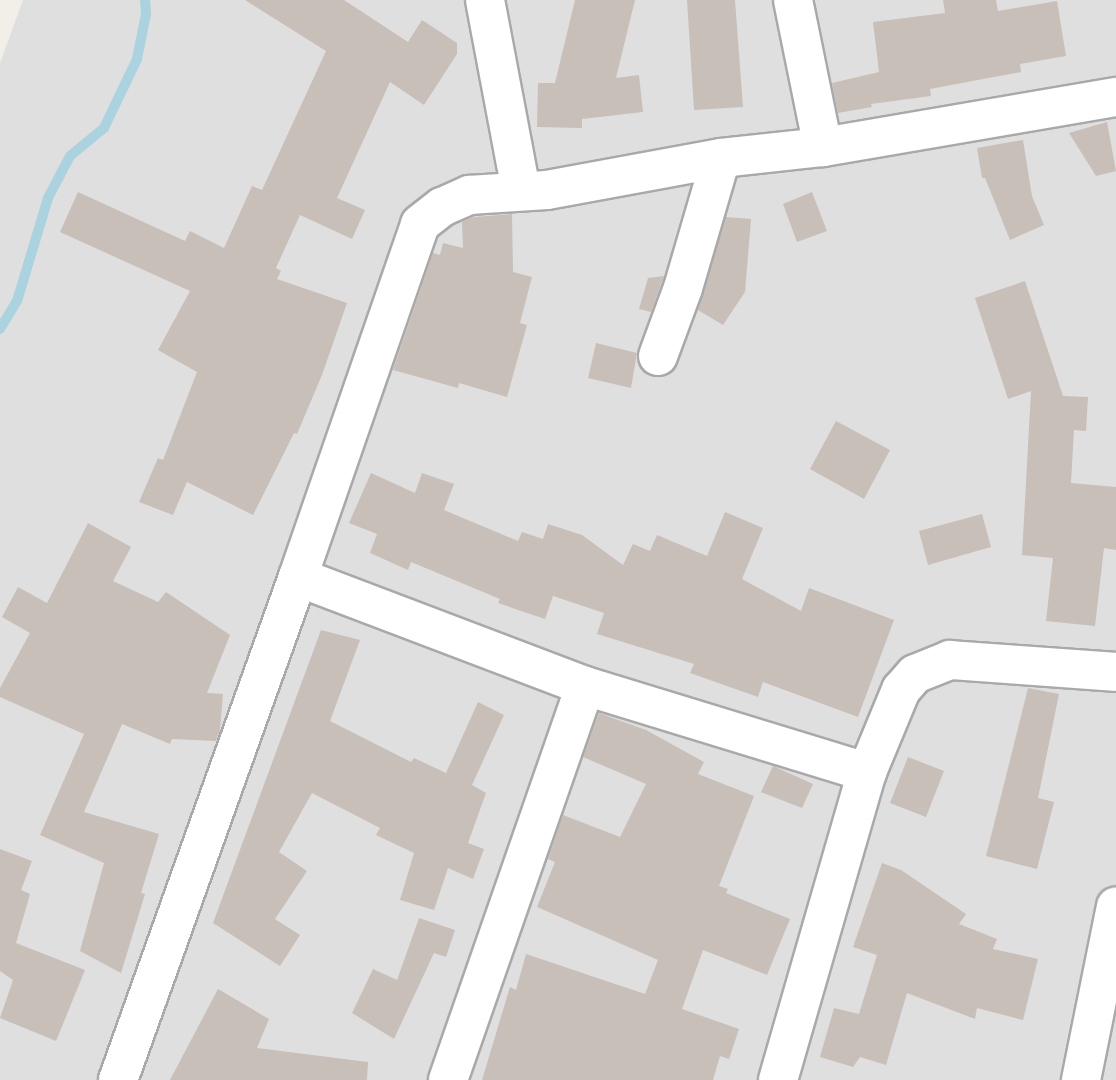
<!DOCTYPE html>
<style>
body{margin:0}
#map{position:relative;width:1116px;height:1080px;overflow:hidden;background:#f2efe9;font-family:Roboto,sans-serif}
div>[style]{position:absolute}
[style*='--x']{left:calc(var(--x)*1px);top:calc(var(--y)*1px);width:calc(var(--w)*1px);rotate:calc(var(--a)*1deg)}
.residential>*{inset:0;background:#e0dfdf}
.stream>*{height:10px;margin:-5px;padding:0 5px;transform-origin:5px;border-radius:5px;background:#aad3df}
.building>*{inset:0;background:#c7bfb8}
.roads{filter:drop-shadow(2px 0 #a9a9a9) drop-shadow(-2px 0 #a9a9a9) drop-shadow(0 2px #a9a9a9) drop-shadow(0 -2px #a9a9a9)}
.minor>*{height:38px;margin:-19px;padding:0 19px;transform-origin:19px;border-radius:19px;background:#fff}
span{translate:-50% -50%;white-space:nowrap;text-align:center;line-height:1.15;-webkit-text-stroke:6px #fff;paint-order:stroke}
</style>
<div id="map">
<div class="residential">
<div style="clip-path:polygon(23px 0,1116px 0,1116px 1080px,0 1080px,0 63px)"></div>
</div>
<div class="stream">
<div style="--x:0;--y:329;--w:33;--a:-59"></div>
<div style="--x:17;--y:301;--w:108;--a:-73.2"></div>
<div style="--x:48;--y:198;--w:47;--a:-62.4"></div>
<div style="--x:70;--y:156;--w:44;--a:-39.5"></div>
<div style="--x:104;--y:128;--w:76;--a:-64.4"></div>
<div style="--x:137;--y:59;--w:46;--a:-78.7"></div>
<div style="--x:146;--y:14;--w:14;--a:-94"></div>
</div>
<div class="building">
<div style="clip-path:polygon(245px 0,344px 0,408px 42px,422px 20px,457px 43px,457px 54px,424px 105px,390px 82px,337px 198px,365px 210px,352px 239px,300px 215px,276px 268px,281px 271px,277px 279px,347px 303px,322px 375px,297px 434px,294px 433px,253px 515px,187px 482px,173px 515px,139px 502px,158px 458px,163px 460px,197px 372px,158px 350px,190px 291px,60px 232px,78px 192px,185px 241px,190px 231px,224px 248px,252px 186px,262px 190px,326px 51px)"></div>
<div style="clip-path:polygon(575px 0,635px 0,616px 78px,639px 75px,643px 112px,582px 119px,582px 128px,537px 127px,538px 83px,555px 83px)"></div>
<div style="clip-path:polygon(687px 0,735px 0,743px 107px,694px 110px)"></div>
<div style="clip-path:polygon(943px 0,996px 0,998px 11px,1057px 1px,1066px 56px,1020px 64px,1021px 72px,930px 89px,931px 96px,871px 104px,872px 107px,838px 113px,832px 83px,879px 72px,873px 22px,945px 13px)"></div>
<div style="clip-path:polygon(1107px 122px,1116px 171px,1096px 176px,1069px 133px)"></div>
<div style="clip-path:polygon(1023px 140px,1032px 196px,1044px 225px,1010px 240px,985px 178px,982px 178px,977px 148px)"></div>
<div style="clip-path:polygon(812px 192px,827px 231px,797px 242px,783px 204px)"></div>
<div style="clip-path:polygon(512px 214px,513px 272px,532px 277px,520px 323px,527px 325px,507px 397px,459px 383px,458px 388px,393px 370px,433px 253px,440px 255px,443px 243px,463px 248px,462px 222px,474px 217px)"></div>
<div style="clip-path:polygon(726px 217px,751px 219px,745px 292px,723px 325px,698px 310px)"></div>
<div style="clip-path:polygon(664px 276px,651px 312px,639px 309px,648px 278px)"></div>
<div style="clip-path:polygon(1025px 281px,1063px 396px,1088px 397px,1086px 431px,1074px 430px,1071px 483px,1116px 487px,1116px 550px,1104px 548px,1095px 626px,1046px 621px,1053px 558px,1022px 555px,1031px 391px,1008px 399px,975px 298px)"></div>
<div style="clip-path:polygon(596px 343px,637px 353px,631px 388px,588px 378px)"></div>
<div style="clip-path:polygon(836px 421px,890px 450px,864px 499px,810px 469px)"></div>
<div style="clip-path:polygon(371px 473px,415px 493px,422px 473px,454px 484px,444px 510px,518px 541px,522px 532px,543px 539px,548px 524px,582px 535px,623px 565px,633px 544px,650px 551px,657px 535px,707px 556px,725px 512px,763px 528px,742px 579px,801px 611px,809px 588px,894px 620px,858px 717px,763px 682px,758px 697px,690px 673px,694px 664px,597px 634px,604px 613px,553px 596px,545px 619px,498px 603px,500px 599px,411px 562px,408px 570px,370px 553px,377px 534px,349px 523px)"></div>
<div style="clip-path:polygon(982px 514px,991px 547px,928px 565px,919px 531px)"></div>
<div style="clip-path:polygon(88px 523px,131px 547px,113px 581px,158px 602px,166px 592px,230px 635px,207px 693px,223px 694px,220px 730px,216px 741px,172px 739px,170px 744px,122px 724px,84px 812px,159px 834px,141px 893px,145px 894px,121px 973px,80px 951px,104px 863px,40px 835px,84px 734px,0 697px,0 688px,30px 633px,2px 617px,18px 587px,47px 603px)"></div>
<div style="clip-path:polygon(321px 630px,360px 640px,330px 721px,411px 762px,414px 758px,446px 773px,478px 702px,504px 715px,472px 785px,486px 793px,468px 843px,484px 849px,473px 879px,448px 868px,434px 910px,400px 900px,414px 853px,376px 835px,380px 828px,312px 793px,279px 852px,307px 871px,275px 919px,300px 935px,280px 966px,213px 923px)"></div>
<div style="clip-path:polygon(1028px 688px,1059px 694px,1038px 798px,1054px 802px,1037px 869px,986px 856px)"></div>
<div style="clip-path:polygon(599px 713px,646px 730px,704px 762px,698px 774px,754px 796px,719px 886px,728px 889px,726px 893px,790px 919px,767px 975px,703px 950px,682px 1009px,739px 1029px,729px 1059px,720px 1056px,713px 1080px,482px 1080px,510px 987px,516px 990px,526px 954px,645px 994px,658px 960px,537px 907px,555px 862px,548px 859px,563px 815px,620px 837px,646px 784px,583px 757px)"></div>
<div style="clip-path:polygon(908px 757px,944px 771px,926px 817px,890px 803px)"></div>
<div style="clip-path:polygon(773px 766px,813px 784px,802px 808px,761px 792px)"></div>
<div style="clip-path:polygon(0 849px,32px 861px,21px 890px,30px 894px,16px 943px,85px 970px,56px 1041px,0 1018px,13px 980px,0 971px)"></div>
<div style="clip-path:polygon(882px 863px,901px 870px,966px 914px,959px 924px,997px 939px,993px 949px,1038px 959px,1023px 1020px,977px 1008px,975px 1019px,907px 993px,886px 1065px,860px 1057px,853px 1067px,820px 1057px,834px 1008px,859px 1014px,877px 955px,853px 947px)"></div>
<div style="clip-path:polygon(419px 918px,455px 930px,446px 957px,434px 953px,394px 1039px,352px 1013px,373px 969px,397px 980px)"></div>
<div style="clip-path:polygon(218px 989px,269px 1019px,257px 1048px,368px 1062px,367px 1080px,170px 1080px)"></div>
</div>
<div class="roads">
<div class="minor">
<div style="--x:485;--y:0;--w:194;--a:79.3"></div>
<div style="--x:793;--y:0;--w:150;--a:78.5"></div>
<div style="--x:658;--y:356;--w:72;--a:-69.8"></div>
<div style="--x:683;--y:288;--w:135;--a:-73.7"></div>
<div style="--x:298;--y:577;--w:307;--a:20.8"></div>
<div style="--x:585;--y:686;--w:295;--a:17"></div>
<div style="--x:118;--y:1080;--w:534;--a:-70.31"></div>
<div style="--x:298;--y:577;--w:373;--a:-70.9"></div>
<div style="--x:420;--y:224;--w:28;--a:-38"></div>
<div style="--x:442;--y:207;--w:30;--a:-24"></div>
<div style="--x:469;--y:195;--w:78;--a:-3.7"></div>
<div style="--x:547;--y:190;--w:177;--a:-10.4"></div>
<div style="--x:721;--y:158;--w:103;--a:-6.2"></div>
<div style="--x:823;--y:147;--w:297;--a:-9.7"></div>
<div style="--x:448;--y:1080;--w:417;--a:-70.8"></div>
<div style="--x:778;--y:1080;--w:321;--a:-73.9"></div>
<div style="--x:867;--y:772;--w:89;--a:-67.5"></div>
<div style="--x:901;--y:690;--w:21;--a:-49"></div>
<div style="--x:915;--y:674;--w:38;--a:-22"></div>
<div style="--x:950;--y:660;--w:166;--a:4.1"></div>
<div style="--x:1081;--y:1080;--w:177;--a:-78.6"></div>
</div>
</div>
</div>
